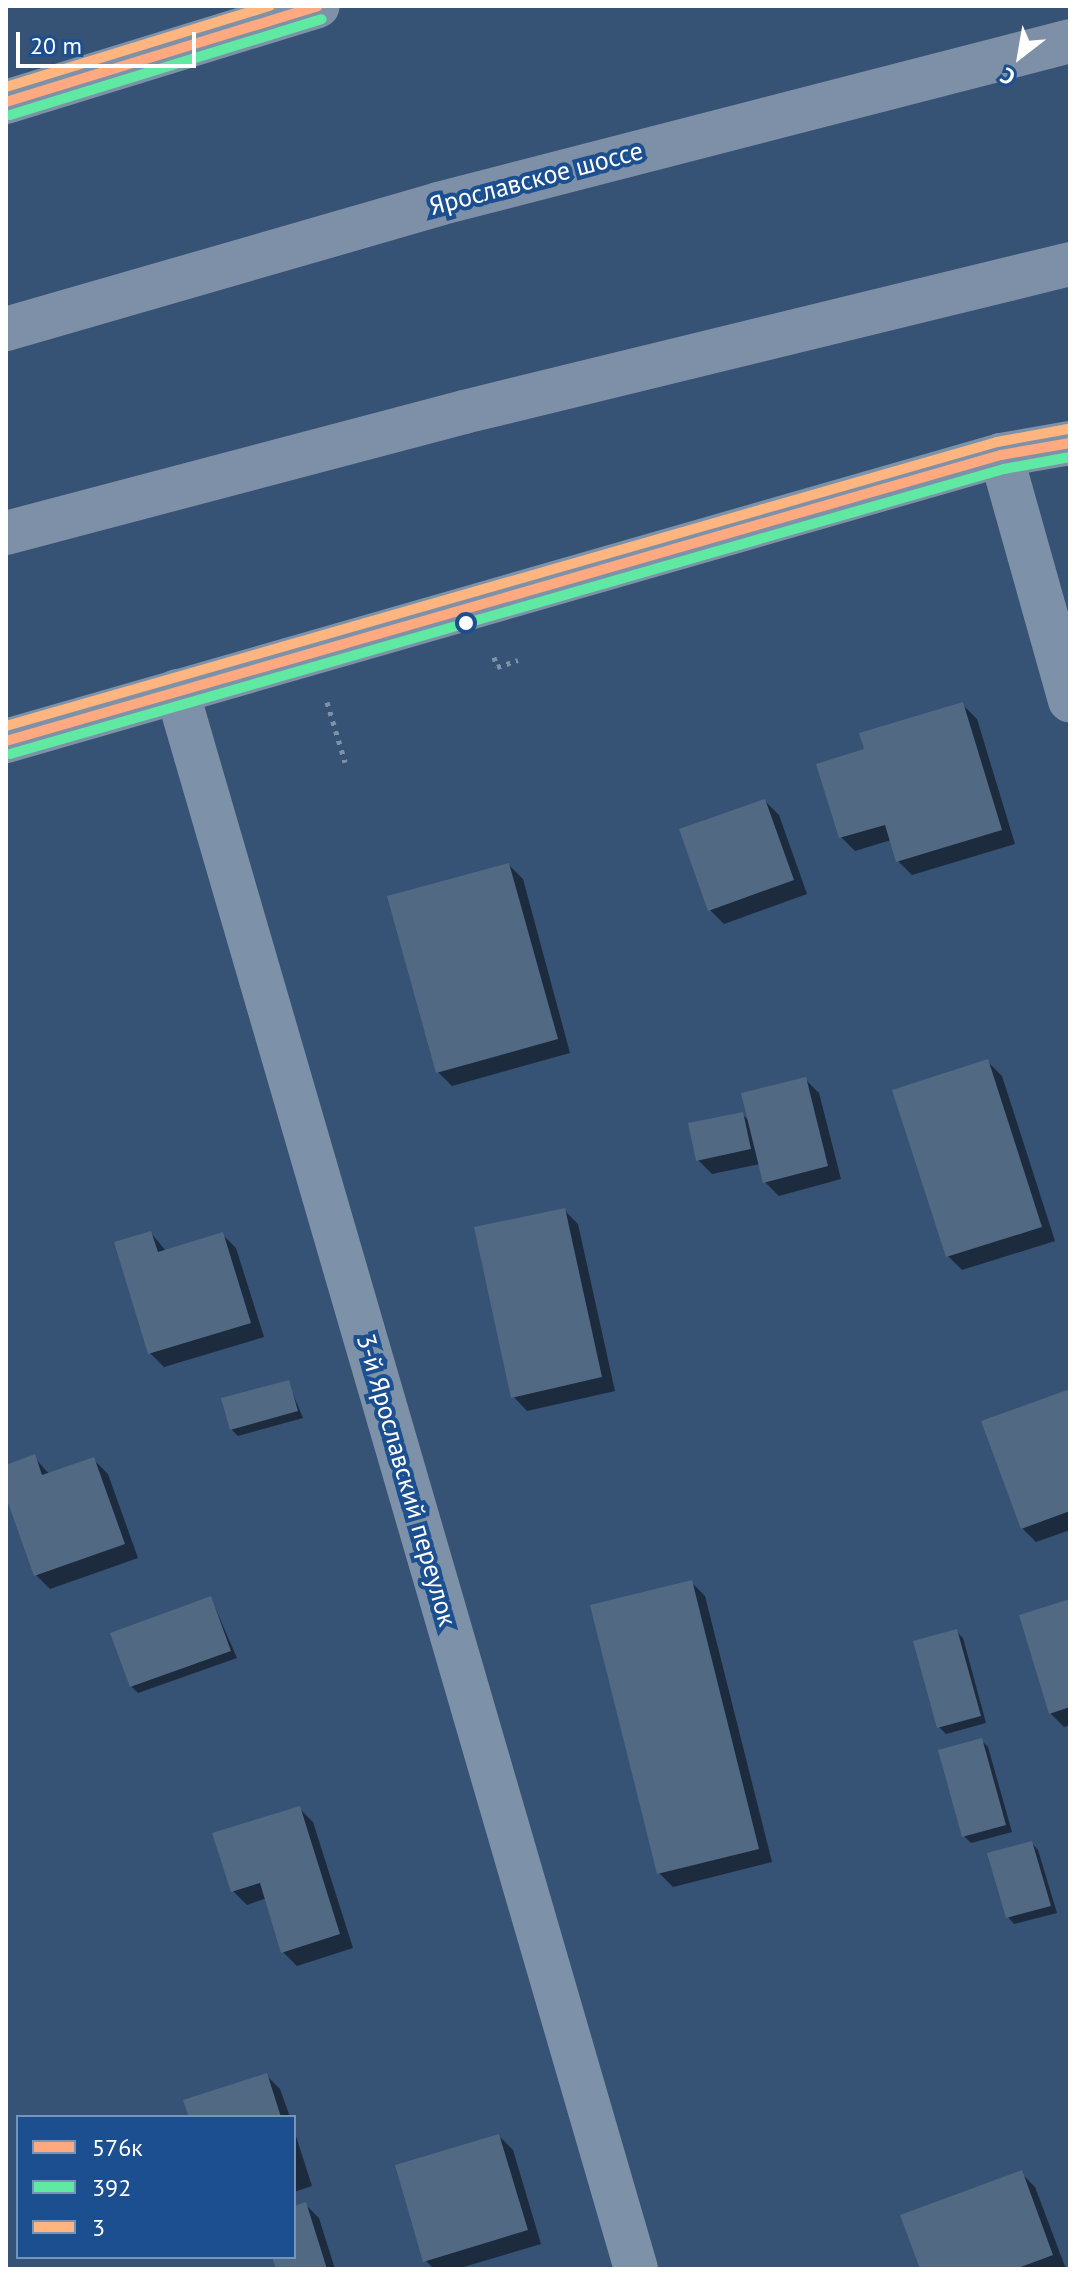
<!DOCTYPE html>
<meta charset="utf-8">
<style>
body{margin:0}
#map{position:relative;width:1076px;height:2275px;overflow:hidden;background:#365274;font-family:"PT Sans",sans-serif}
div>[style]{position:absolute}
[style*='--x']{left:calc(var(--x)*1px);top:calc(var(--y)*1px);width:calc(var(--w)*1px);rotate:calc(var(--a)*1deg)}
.shadow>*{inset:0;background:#0007}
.building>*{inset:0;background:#526984}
.path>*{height:5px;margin-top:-2.5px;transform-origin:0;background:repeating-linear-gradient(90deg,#7d92a8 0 4px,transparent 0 10px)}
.minor>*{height:44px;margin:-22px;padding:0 22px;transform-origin:22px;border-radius:22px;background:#7d92a8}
.tertiary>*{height:44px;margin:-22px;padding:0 22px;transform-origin:22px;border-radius:22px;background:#7d92a8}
.trunk>*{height:44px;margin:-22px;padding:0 22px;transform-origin:22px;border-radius:22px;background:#7e90a7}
.bus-1>*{height:10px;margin:-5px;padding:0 5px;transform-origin:5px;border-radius:5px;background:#ffa980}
.bus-2>*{height:10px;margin:-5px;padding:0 5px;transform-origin:5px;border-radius:5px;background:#60e9a3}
.bus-3>*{height:10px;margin:-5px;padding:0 5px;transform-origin:5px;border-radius:5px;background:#ffb580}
.dots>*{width:22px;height:22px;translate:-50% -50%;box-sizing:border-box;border:4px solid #1b4f8f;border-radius:50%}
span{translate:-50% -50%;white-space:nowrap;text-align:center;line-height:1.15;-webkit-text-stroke:8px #1b4f8f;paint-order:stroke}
.street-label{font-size:26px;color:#fff}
.frame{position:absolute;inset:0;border:8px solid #fff;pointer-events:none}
.legend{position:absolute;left:16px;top:2115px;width:280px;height:144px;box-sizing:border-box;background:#1b4f8f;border:2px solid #7695bc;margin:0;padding:10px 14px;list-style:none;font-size:24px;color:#fff}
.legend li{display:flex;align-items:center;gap:16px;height:40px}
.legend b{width:40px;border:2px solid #7695bc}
.north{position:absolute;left:980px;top:16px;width:80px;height:80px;-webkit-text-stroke:6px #1b4f8f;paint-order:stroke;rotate:211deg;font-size:22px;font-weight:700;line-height:32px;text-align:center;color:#fff}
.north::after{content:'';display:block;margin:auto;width:28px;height:36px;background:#fff;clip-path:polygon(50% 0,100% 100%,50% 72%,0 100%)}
.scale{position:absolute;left:16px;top:32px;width:180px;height:36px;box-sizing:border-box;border:4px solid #fff;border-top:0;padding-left:10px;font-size:24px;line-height:28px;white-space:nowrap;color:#fff;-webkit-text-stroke:6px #1b4f8f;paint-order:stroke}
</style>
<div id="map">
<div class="shadow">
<div style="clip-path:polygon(963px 705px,977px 719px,1015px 844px,912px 875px,898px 861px,891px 840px,855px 851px,841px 837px,866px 750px)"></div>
<div style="clip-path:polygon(765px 801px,779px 815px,807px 894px,724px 924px,710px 910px)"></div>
<div style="clip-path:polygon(509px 865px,523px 879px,570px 1053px,452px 1086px,438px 1072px)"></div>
<div style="clip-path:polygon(988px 1062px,1002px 1076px,1055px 1241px,962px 1270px,948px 1256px)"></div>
<div style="clip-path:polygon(805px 1079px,819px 1093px,841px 1179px,779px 1196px,765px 1182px,760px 1164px,712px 1174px,698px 1160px,742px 1114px,750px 1122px)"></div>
<div style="clip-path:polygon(564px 1210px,578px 1224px,615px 1391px,527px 1411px,513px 1396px)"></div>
<div style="clip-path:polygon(151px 1233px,166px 1251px,222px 1234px,236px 1248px,264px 1337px,164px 1367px,150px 1353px)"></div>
<div style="clip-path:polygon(288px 1382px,303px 1418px,238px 1436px,231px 1429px)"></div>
<div style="clip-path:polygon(1070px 1391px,1070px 1530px,1036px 1542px,1022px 1528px)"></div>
<div style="clip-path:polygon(34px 1457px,50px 1475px,94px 1460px,108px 1474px,138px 1558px,50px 1589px,36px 1575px,6px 1491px,6px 1467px)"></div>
<div style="clip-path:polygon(691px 1582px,705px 1596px,772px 1862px,673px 1887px,659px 1873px)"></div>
<div style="clip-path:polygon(211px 1598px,237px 1658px,138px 1693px,131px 1686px)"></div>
<div style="clip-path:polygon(1070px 1601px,1070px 1725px,1064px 1727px,1050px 1713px)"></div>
<div style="clip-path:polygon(956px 1631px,963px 1638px,986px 1723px,946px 1734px,939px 1727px)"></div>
<div style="clip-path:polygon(981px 1740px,988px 1747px,1012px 1832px,971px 1843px,964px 1836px)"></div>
<div style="clip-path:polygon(299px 1808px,313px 1822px,353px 1948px,297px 1966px,283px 1952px,267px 1898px,247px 1905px,233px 1891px)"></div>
<div style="clip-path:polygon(1032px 1843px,1038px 1850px,1057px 1913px,1014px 1924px,1008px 1917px)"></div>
<div style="clip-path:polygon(266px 2075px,280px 2089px,290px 2117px,191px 2117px)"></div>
<div style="clip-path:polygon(294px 2130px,312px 2186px,294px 2192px)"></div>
<div style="clip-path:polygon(499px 2136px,513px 2150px,541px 2244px,457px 2269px,434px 2269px,425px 2260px)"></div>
<div style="clip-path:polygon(1021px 2173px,1035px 2187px,1066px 2269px,922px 2269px)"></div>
<div style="clip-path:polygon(305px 2204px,319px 2218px,335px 2269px,278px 2269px,274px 2257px,294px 2257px,294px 2208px)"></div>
</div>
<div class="building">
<div style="clip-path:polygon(963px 702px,1002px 830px,896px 862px,885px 825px,839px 838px,816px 764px,864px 749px,859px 733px)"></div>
<div style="clip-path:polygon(765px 799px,794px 880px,708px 911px,679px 829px)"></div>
<div style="clip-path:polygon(509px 863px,558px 1039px,436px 1073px,387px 896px)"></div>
<div style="clip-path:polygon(988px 1059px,1042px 1227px,946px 1257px,892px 1090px)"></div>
<div style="clip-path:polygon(806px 1077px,828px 1166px,763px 1183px,741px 1093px)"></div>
<div style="clip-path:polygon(743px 1112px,751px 1149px,696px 1161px,688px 1123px)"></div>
<div style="clip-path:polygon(565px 1208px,602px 1377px,511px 1398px,474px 1227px)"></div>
<div style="clip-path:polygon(151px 1231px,158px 1252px,223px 1232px,251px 1323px,148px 1354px,114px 1242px)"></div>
<div style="clip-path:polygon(289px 1380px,298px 1411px,230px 1430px,221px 1398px)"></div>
<div style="clip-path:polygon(1070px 1389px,1070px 1511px,1021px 1529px,981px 1421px)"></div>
<div style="clip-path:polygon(35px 1454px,42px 1475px,94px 1457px,125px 1544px,34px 1576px,6px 1497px,6px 1465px)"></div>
<div style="clip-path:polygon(692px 1580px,759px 1849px,657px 1874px,590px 1605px)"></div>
<div style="clip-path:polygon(211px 1596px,231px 1651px,130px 1687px,110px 1633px)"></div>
<div style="clip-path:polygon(1070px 1599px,1070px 1707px,1049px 1714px,1019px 1615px)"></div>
<div style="clip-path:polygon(957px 1629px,981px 1716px,937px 1728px,913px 1641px)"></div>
<div style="clip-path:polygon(982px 1738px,1006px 1825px,962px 1837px,938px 1750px)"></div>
<div style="clip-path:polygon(300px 1806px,340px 1934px,281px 1953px,260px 1883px,231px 1892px,212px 1833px)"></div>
<div style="clip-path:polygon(1032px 1841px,1051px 1906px,1006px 1918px,987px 1853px)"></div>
<div style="clip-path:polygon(267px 2073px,281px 2117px,189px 2117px,183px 2100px)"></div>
<div style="clip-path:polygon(499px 2134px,528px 2230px,423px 2262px,395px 2165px)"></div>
<div style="clip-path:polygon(1022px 2170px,1053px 2255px,1015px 2269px,920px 2269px,900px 2215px)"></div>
<div style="clip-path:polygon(306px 2202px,327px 2269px,276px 2269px,272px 2257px,294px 2257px,294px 2206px)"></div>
</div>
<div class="path">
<div style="--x:494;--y:657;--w:10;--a:73"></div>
<div style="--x:497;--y:667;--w:22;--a:-18"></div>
<div style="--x:327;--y:702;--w:63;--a:73.3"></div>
</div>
<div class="minor">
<div style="--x:1001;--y:455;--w:255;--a:74.3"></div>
<div style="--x:177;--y:691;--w:1643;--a:73.78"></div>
</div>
<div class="tertiary">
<div style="--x:6;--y:102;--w:326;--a:-17.1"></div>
<div style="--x:6;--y:741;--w:1035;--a:-16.04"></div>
<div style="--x:1001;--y:455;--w:70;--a:-9.9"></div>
</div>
<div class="trunk">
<div style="--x:6;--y:329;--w:450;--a:-16.1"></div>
<div style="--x:438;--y:204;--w:653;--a:-14.46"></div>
<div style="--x:6;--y:533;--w:474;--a:-14.8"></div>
<div style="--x:464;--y:412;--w:624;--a:-13.72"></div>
</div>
<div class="bus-1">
<div style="--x:6;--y:102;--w:326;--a:-17.1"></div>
<div style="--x:6;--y:741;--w:1035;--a:-16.04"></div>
<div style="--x:1001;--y:455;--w:70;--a:-9.9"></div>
</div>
<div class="bus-2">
<div style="--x:10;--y:115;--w:326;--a:-17.1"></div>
<div style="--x:10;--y:754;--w:1034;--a:-16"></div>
<div style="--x:1004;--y:469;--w:67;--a:-10.3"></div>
</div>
<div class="bus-3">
<div style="--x:6;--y:87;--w:276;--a:-17.1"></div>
<div style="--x:6;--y:726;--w:1031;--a:-15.99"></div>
<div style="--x:997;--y:442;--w:72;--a:-10.4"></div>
</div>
<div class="dots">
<div style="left:466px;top:623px;background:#fff"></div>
</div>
<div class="street-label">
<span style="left:536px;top:178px;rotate:-15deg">Ярославское шоссе</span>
<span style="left:407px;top:1480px;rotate:74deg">3-й Ярославский переулок</span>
</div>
<div class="frame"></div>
<ul class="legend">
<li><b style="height:10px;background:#ffa980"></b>576к</li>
<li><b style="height:10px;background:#60e9a3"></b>392</li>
<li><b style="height:10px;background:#ffb580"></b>3</li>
</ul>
<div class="north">С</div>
<div class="scale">20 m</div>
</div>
